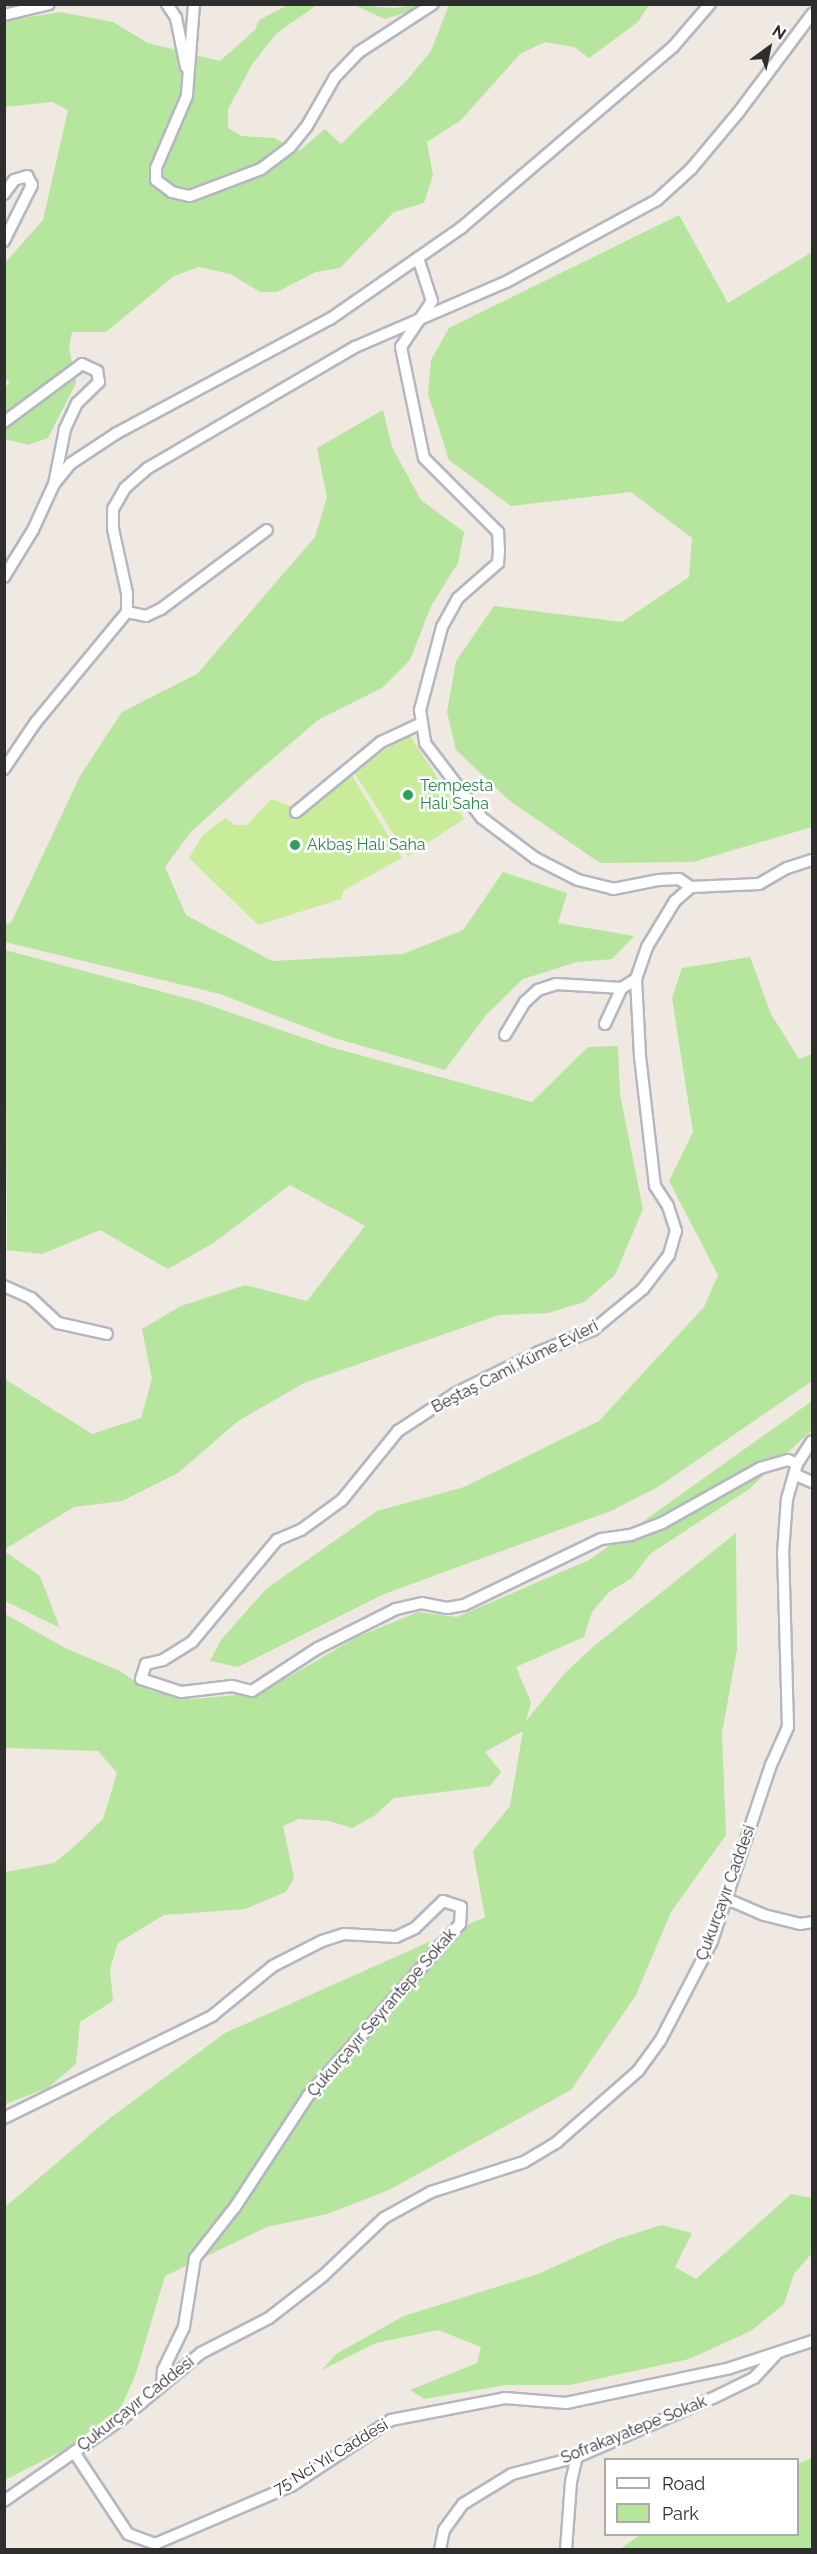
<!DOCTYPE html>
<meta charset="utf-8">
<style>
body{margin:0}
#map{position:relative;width:817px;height:2554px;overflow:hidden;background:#efe9e1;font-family:Raleway,sans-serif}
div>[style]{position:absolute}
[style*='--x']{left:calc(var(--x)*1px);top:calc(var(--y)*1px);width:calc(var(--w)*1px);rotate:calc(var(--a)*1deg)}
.green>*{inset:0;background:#b6e59e}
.pitch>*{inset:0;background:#c9ec9a}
.roads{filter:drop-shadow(2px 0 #b4b7c1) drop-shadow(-2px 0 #b4b7c1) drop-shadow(0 2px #b4b7c1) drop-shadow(0 -2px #b4b7c1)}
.minor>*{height:10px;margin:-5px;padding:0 5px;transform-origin:5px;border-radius:5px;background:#fff}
.dots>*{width:16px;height:16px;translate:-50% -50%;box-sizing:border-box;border:3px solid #fff;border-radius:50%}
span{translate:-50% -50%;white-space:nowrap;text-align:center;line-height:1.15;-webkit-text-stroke:5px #fff;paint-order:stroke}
.leisure-label{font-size:16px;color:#27864d}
.left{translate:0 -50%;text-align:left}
.street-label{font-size:16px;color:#2e2e2e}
.frame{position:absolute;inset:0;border:6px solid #2e2e2e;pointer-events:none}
.legend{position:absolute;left:604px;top:2458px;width:195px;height:78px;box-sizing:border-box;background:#fff;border:2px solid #ababab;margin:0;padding:8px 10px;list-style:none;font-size:18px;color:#2e2e2e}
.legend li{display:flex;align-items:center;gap:12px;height:30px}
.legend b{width:30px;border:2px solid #ababab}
.north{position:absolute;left:739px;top:18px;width:60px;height:60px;-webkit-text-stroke:4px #fff;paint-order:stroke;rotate:33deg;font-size:16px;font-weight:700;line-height:24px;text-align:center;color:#2e2e2e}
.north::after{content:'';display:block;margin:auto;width:21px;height:27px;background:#2e2e2e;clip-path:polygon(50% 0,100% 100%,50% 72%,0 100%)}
</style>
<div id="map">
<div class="green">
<div style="clip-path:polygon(620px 4px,649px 5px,638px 22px,589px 58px,574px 47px,545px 42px,520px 54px,461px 120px,427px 142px,433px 175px,424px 203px,394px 212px,340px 268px,316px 272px,277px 292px,260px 292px,230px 274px,199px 267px,174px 276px,106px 332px,72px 332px,69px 347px,76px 383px,48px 438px,28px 445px,5px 439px,5px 387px,10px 382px,4px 378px,5px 263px,43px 220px,68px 110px,52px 102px,5px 107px,5px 21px,60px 12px,113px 22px,148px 43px,220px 61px,255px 30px,259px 20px,288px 5px,317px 5px,277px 33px,253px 63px,228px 109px,228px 128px,242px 136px,274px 138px,299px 151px,325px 129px,341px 144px,407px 80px,431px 51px,449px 5px)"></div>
<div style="clip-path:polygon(354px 5px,394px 8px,418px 5px,411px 11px,385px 19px)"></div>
<div style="clip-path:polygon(679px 215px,728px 303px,812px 252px,812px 827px,693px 862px,600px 863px,510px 801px,456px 750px,447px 712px,456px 661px,494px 606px,622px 622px,689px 577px,692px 538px,631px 492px,511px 506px,449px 460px,428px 394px,431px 360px,449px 328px)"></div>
<div style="clip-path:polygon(383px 410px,392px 447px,421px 500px,464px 532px,458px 563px,431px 606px,410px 660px,382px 688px,318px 720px,248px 780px,190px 833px,165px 867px,186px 915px,272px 961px,403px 954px,463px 930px,503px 872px,567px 893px,558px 923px,634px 936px,612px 959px,577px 962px,523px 979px,486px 1015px,445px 1070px,331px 1037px,220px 994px,5px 942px,5px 925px,11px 923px,80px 776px,122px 712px,197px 674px,315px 537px,327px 497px,317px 448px)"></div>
<div style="clip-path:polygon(5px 950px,197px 1001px,330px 1047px,532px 1102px,588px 1047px,618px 1046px,620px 1094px,643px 1209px,615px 1275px,584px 1302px,548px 1313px,499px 1315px,304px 1383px,238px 1421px,178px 1473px,122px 1501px,74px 1507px,5px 1549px,5px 1379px,92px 1434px,141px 1418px,152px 1379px,142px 1329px,181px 1306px,245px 1285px,307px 1301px,365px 1226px,290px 1185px,215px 1242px,168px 1269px,100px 1230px,42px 1254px,7px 1250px)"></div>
<div style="clip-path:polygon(750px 957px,771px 1014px,799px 1059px,812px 1054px,812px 1381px,658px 1487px,611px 1511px,384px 1594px,238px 1667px,210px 1661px,221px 1640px,266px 1589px,377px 1511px,464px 1487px,599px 1421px,704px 1307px,718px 1275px,669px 1181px,693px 1132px,672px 998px,682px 968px)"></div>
<div style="clip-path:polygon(812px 1401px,812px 1430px,749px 1489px,650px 1554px,632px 1578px,609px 1592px,592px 1612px,584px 1637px,516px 1667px,531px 1702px,526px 1721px,565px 1673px,594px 1646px,736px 1533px,737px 1650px,722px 1733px,726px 1835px,671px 1912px,636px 1995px,571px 2090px,389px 2190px,327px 2214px,267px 2227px,165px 2276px,135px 2376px,113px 2425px,5px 2480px,5px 2207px,106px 2121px,225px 2033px,485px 1917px,473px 1851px,510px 1806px,523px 1731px,485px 1752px,501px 1772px,490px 1786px,394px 1798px,374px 1816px,352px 1828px,329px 1821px,299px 1819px,283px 1826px,294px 1878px,286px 1892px,245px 1909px,164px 1915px,118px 1943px,110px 1969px,113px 2001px,80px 2022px,76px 2064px,48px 2088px,5px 2104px,5px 1872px,54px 1863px,76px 1845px,103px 1819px,117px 1773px,98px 1751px,5px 1748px,5px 1614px,67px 1649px,120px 1671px,148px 1690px,192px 1699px,237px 1695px,254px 1697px,357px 1637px,418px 1612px,457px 1617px,589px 1560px)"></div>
<div style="clip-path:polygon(4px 1551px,40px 1576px,60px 1628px,5px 1601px)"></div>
<div style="clip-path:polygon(791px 2194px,812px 2198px,812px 2253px,794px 2274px,784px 2304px,751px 2331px,689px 2359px,570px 2385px,506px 2385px,424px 2399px,410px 2390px,477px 2363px,481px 2347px,438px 2330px,376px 2343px,322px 2370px,336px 2354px,404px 2316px,538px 2274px,614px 2240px,662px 2225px,692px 2233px,675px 2267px,696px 2279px)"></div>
<div style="clip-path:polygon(812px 2458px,812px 2549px,620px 2549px,640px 2535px,798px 2534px,798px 2464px)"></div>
</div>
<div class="pitch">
<div style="clip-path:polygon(409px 734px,464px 819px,408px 856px,353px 771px)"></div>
<div style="clip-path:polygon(351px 774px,402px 858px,344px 890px,341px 899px,258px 925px,189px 858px,203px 835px,225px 818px,235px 825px,247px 825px,271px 799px,301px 810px)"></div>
</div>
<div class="roads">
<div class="minor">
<div style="--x:167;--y:4;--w:17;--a:57"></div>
<div style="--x:176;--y:18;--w:50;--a:78.5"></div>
<div style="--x:194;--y:4;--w:92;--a:94.4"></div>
<div style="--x:187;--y:96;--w:78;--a:113.3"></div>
<div style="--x:156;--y:168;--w:12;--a:90"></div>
<div style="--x:156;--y:180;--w:20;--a:37"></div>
<div style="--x:172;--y:192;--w:18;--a:13"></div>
<div style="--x:190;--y:196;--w:76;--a:-20.8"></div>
<div style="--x:261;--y:169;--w:36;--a:-37"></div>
<div style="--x:290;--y:147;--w:27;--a:-51"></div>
<div style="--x:307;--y:126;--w:56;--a:-60.3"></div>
<div style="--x:335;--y:77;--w:35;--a:-46"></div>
<div style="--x:359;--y:52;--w:88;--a:-33"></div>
<div style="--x:4;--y:15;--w:46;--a:-13.7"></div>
<div style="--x:4;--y:194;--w:17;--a:-54"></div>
<div style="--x:14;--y:180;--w:14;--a:-17"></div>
<div style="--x:27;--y:176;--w:10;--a:61"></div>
<div style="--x:32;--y:185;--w:63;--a:116.6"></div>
<div style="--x:418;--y:258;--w:45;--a:72"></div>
<div style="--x:432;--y:301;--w:55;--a:124"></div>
<div style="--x:401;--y:347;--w:113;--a:78.3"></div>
<div style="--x:424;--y:458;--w:105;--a:45"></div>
<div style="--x:498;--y:532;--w:18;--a:87"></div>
<div style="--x:499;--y:550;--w:13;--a:94"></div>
<div style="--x:498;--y:563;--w:53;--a:138.8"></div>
<div style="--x:458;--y:598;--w:33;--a:119"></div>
<div style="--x:442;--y:627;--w:86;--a:104.8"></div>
<div style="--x:420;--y:710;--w:33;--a:81"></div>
<div style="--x:425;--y:743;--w:94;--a:52.8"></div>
<div style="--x:482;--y:818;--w:66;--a:37"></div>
<div style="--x:535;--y:858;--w:48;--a:27.1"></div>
<div style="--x:578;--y:880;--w:36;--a:14"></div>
<div style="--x:613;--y:889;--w:47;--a:-11.1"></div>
<div style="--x:659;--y:880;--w:20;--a:-3"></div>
<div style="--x:679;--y:879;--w:14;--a:34"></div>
<div style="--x:4;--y:422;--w:97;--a:-36.6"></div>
<div style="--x:82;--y:364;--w:17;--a:25"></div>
<div style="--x:97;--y:371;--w:11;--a:80"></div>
<div style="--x:99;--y:382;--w:30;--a:136"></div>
<div style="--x:77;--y:403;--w:29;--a:115"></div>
<div style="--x:65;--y:429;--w:56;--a:101.3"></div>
<div style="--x:4;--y:577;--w:55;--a:-58.3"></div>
<div style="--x:33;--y:530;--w:51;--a:-65.5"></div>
<div style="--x:54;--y:484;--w:26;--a:-51"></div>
<div style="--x:70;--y:464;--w:56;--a:-33.4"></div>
<div style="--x:117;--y:433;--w:242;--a:-28.2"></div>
<div style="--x:330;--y:319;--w:160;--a:-34.8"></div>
<div style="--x:461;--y:228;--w:279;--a:-40.5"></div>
<div style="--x:673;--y:47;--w:57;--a:-49.3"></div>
<div style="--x:127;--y:612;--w:19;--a:12"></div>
<div style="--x:146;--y:616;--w:17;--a:-25"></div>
<div style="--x:161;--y:609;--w:132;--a:-36.7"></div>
<div style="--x:4;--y:769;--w:57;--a:-55.8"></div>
<div style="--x:36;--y:722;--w:143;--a:-50.4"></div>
<div style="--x:127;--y:612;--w:19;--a:-90"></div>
<div style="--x:127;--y:593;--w:66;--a:-102.3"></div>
<div style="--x:113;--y:529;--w:20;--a:-90"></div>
<div style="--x:113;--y:509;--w:24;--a:-60"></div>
<div style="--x:125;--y:488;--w:30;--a:-41"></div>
<div style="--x:148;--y:468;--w:240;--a:-30.3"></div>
<div style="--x:355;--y:347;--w:164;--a:-23.3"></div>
<div style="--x:506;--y:282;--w:172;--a:-28.5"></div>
<div style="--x:657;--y:200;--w:46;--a:-42.4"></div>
<div style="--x:691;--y:169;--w:73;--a:-50"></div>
<div style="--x:738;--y:113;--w:124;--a:-53.2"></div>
<div style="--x:296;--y:812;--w:110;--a:-39.5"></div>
<div style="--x:381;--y:742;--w:45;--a:-24.9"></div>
<div style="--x:605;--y:1024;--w:40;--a:-65"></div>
<div style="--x:505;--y:1035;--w:39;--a:-59"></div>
<div style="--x:525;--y:1002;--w:18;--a:-43"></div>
<div style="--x:538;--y:990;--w:19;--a:-18"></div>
<div style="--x:556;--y:984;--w:66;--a:3.5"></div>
<div style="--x:622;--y:988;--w:17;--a:-33"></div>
<div style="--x:4;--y:1286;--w:30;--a:24"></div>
<div style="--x:31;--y:1298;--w:37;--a:43"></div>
<div style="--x:58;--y:1323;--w:50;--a:12.7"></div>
<div style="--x:797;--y:1464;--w:10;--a:-156"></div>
<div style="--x:788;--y:1460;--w:29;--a:164"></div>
<div style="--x:760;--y:1468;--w:112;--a:150.7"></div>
<div style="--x:662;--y:1523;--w:34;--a:159"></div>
<div style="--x:630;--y:1535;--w:29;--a:172"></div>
<div style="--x:601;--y:1539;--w:152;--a:154.3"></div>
<div style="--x:464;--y:1605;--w:17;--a:170"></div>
<div style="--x:447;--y:1608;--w:25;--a:-169"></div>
<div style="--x:422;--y:1603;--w:27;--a:167"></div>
<div style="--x:396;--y:1609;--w:87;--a:153.4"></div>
<div style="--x:318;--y:1648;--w:79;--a:146.9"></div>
<div style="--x:252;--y:1691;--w:21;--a:-166"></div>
<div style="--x:232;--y:1686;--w:51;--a:173.3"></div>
<div style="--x:181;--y:1692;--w:42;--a:-162"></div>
<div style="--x:141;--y:1679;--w:16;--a:-72"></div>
<div style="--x:146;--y:1664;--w:17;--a:-13"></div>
<div style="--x:163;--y:1660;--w:34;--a:-32"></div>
<div style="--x:192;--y:1642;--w:133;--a:-50.2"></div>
<div style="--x:277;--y:1540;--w:26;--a:-23"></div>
<div style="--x:301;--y:1530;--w:51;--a:-36.2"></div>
<div style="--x:342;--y:1500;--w:89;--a:-50.9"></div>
<div style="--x:398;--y:1431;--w:69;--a:-33.2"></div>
<div style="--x:456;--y:1393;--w:93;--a:-26.3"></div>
<div style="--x:539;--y:1352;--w:58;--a:-22.2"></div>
<div style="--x:593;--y:1330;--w:65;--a:-39.4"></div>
<div style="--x:643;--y:1289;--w:43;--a:-52.6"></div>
<div style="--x:669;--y:1255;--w:25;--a:-74"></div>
<div style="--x:676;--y:1231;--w:26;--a:-108"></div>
<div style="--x:668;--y:1206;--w:24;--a:-123"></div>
<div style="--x:655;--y:1186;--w:131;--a:-96.6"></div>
<div style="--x:640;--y:1056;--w:77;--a:-93"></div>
<div style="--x:636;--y:979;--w:34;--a:-71"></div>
<div style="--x:647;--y:947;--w:54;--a:-58.7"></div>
<div style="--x:675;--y:901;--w:21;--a:-41"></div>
<div style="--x:691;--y:887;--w:68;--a:-2.5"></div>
<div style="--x:759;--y:884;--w:32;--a:-30"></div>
<div style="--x:787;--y:868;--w:26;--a:-18"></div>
<div style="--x:794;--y:1474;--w:20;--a:24"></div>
<div style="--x:727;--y:1899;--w:40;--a:23.4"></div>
<div style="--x:764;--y:1915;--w:37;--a:14"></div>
<div style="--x:800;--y:1924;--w:12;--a:-9"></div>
<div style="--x:4;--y:2118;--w:232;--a:-26.1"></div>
<div style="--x:212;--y:2016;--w:79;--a:-39.3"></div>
<div style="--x:273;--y:1966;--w:55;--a:-27"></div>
<div style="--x:322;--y:1941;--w:23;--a:-18"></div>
<div style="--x:344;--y:1934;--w:52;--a:3.3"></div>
<div style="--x:396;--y:1937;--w:21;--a:-25"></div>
<div style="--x:415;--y:1928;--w:39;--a:-44"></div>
<div style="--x:443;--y:1901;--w:19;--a:18"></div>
<div style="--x:461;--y:1907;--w:17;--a:93"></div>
<div style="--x:460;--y:1924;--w:230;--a:131.5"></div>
<div style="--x:308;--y:2096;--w:133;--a:123.3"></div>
<div style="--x:235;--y:2207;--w:65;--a:128.1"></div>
<div style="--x:195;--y:2258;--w:70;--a:99.1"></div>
<div style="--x:184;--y:2327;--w:48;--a:116"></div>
<div style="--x:163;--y:2370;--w:14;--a:94"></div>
<div style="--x:74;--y:2452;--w:98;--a:56.6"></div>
<div style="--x:128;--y:2534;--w:29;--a:20"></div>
<div style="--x:155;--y:2544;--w:148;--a:-23.1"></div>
<div style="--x:291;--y:2486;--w:120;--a:-33.4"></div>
<div style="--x:391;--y:2420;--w:116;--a:-10.9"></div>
<div style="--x:505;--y:2398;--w:61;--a:4.7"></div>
<div style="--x:566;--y:2403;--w:168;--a:-12"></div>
<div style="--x:730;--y:2368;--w:86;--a:-18.2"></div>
<div style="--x:4;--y:2501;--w:145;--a:-34.9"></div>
<div style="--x:123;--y:2418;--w:102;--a:-39.8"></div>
<div style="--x:201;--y:2353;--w:76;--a:-27.2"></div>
<div style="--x:269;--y:2318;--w:68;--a:-37.9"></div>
<div style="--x:323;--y:2276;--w:84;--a:-43.6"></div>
<div style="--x:384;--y:2218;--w:54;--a:-29"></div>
<div style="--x:431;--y:2192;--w:98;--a:-17.9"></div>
<div style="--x:524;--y:2162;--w:39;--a:-31"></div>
<div style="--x:557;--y:2142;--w:108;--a:-41.2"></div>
<div style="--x:638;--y:2071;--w:37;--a:-54"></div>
<div style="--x:660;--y:2041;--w:113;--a:-62.5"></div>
<div style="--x:712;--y:1941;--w:186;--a:-71.5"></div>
<div style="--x:771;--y:1765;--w:42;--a:-65.9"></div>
<div style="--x:788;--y:1727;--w:174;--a:-91.6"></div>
<div style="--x:783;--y:1553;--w:54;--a:-85.8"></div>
<div style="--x:787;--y:1499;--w:36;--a:-74"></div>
<div style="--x:797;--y:1464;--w:27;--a:-57"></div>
<div style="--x:440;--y:2550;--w:20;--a:-79"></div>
<div style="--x:444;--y:2530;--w:32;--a:-54"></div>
<div style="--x:463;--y:2504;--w:57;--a:-31.5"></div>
<div style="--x:512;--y:2474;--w:67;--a:-14.7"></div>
<div style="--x:577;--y:2457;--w:148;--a:-23.5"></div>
<div style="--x:713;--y:2398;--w:46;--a:-26"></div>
<div style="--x:754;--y:2378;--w:35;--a:-47"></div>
<div style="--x:566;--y:2550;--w:68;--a:-85.8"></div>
<div style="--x:571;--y:2482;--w:26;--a:-77"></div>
</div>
</div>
<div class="dots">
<div style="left:408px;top:795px;background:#2e9e5b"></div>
<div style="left:295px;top:845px;background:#2e9e5b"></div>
</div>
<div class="leisure-label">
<span class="left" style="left:420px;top:795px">Tempesta<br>Halı Saha</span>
<span class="left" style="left:307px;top:845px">Akbaş Halı Saha</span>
</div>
<div class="street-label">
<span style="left:515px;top:1367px;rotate:-27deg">Beştaş Cami Küme Evleri</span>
<span style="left:726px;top:1893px;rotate:-70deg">Çukurçayır Caddesi</span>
<span style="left:382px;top:2013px;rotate:-49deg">Çukurçayır Seyrantepe Sokak</span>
<span style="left:136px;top:2404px;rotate:-38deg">Çukurçayır Caddesi</span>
<span style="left:634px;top:2430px;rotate:-22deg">Sofrakayatepe Sokak</span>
<span style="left:331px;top:2457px;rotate:-31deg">75 Nci Yıl Caddesi</span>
</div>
<div class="frame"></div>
<ul class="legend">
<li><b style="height:8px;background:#fff"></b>Road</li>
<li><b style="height:16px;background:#b6e59e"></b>Park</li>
</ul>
<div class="north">N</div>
</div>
